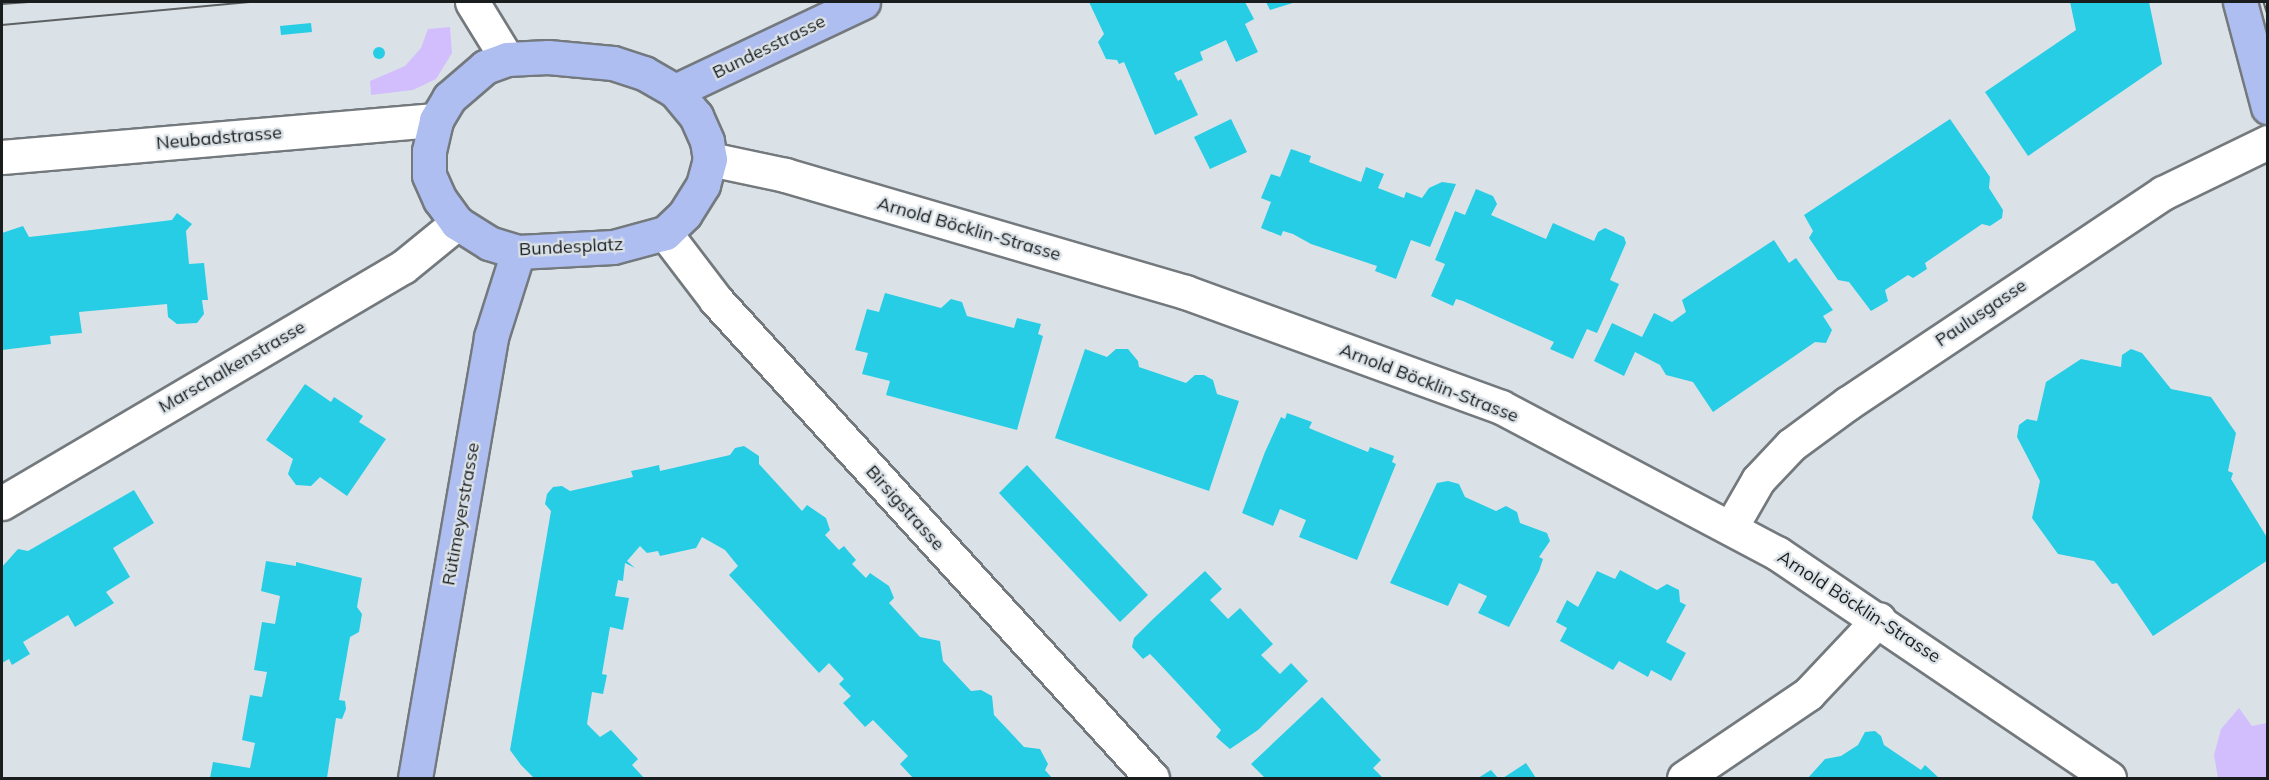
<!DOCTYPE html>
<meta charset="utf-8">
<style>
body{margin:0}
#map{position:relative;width:2269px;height:780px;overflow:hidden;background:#dbe2e7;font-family:Mulish,sans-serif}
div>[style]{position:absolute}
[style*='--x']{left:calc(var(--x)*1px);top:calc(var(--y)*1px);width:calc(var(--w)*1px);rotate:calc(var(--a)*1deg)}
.green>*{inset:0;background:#d2befc}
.building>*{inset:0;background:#26cde4}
.round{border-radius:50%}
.roads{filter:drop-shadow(2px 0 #73797d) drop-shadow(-2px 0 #73797d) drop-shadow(0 2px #73797d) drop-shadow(0 -2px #73797d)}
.minor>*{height:33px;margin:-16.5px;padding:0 16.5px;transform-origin:16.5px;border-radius:16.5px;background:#fff}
.major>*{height:33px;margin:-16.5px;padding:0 16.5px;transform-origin:16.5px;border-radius:16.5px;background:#afbef0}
.tram>*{height:1.5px;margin:-0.75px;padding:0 0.75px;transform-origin:0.75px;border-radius:0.75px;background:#5d6163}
span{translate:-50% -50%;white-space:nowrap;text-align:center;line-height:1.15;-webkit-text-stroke:4.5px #dbe2e7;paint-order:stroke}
.street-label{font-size:18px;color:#1a1d1e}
.frame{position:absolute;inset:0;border:3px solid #1a1d1e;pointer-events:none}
</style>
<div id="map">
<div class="green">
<div style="clip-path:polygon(450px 27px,452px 53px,436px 79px,413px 90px,371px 95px,370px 81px,405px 66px,421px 48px,428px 29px)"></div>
<div style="clip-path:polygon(2239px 708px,2252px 726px,2267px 723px,2267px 778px,2218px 778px,2214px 755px,2221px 729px)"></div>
</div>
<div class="building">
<div style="clip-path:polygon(1089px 2px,1245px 2px,1254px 19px,1245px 24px,1258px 52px,1236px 62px,1226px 40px,1200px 52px,1203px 60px,1174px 73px,1178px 81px,1181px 79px,1198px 115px,1155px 135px,1124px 62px,1119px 64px,1117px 60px,1106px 59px,1098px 42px,1104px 34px)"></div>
<div style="clip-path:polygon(1266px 2px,1296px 2px,1270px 10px)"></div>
<div style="clip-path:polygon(2070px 2px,2149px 2px,2162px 64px,2028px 156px,1985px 92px,2076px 30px)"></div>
<div style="clip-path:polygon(311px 23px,312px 32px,281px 35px,280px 26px)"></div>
<div class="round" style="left:373px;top:47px;width:12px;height:12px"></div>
<div style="clip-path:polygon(1231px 119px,1247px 152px,1210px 169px,1194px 137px)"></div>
<div style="clip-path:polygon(1950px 119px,1990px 177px,1989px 188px,2003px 210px,2002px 218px,1990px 226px,1982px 224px,1925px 263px,1927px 269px,1913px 278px,1908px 275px,1885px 290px,1888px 301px,1871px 311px,1849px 282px,1838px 280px,1809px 238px,1813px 231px,1804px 215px)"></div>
<div style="clip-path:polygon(1291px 149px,1311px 156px,1309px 162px,1361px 182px,1366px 167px,1384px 174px,1378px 188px,1404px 198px,1406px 192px,1422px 198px,1429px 188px,1442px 182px,1456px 184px,1430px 247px,1411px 240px,1396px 279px,1375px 271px,1377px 266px,1311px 244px,1293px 234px,1283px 231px,1281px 236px,1261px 228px,1271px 202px,1261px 198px,1271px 174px,1280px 177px)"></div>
<div style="clip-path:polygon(1476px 189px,1493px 196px,1497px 204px,1491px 215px,1546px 239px,1553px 223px,1594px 241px,1598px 232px,1605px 228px,1624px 237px,1626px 243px,1610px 280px,1619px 284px,1597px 333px,1587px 329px,1573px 359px,1550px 349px,1554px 342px,1463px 301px,1456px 299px,1453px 306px,1431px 296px,1445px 264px,1435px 260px,1449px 226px,1455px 211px,1465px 215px)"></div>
<div style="clip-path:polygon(177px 213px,192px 224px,186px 231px,189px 264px,204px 263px,208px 300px,202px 300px,204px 314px,197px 323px,177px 324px,168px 317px,167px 304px,79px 312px,82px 333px,50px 336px,51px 344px,2px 350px,2px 233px,23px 226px,29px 237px,91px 230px,172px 220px)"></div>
<div style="clip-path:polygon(1774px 240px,1789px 263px,1796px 258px,1833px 310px,1823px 316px,1832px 330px,1826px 343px,1815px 342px,1713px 412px,1693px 382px,1666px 375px,1660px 365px,1635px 352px,1624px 376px,1594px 361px,1612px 323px,1642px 337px,1654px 313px,1672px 322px,1686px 312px,1682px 300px)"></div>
<div style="clip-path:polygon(885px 293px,941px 308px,951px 299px,962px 302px,967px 316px,1014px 328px,1017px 318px,1041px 324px,1038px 334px,1043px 336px,1017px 430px,886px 395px,890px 381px,862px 374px,868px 353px,855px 350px,867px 309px,879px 312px)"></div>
<div style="clip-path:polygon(1085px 349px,1107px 357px,1116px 349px,1128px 349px,1138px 361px,1139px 367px,1186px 383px,1195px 375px,1204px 375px,1213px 380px,1217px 394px,1239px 401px,1209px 491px,1055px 438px)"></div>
<div style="clip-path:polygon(2131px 349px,2142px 353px,2171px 389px,2211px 397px,2236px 433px,2228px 471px,2233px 473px,2231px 479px,2268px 539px,2268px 560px,2153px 636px,2117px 583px,2112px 584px,2094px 561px,2058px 554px,2032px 518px,2040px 481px,2017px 437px,2019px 425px,2027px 419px,2037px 421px,2046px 382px,2081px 359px,2121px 367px,2122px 355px)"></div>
<div style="clip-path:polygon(305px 384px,331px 402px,334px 397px,363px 416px,359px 422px,386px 439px,347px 496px,320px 477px,311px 486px,296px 485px,288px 474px,293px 459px,266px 440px)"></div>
<div style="clip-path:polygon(1287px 413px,1312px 422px,1309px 428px,1316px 431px,1368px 452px,1370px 447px,1394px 456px,1392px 462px,1396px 464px,1357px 560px,1299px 537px,1306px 520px,1280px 509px,1273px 526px,1242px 513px,1265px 452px,1281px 417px,1285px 419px)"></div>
<div style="clip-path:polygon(744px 446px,759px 456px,759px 464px,802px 511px,807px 505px,826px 518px,830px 530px,825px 535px,839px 550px,844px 546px,849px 552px,856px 560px,852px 564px,866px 578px,870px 573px,889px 586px,894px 598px,889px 603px,920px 637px,940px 641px,943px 661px,971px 691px,981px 690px,992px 696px,994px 715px,1024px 747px,1040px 749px,1048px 764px,1045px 770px,1052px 778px,913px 778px,900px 764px,908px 756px,873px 720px,865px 727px,843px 703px,851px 696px,839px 684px,844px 679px,829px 663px,819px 673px,729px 575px,738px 566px,725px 550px,702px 537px,696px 548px,660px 556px,658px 551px,647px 553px,640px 546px,627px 561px,635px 568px,625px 563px,623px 581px,618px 580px,615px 596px,629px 598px,623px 630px,610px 627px,602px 674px,607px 675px,603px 694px,592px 692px,587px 724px,600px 737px,611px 730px,638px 759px,632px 765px,644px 778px,534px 778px,521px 765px,510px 750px,551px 511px,545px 504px,547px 494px,553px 487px,562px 486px,570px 491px,633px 477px,631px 471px,646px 468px,659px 465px,660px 471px,730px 455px,735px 448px)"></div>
<div style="clip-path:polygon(1027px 465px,1148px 595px,1120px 622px,999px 493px)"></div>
<div style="clip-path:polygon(1448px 481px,1459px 484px,1465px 497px,1496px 511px,1506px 506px,1517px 512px,1520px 523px,1547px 533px,1550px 541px,1539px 557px,1543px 559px,1539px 571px,1509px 627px,1478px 613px,1487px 596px,1459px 583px,1448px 606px,1390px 583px,1437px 483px)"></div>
<div style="clip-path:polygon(134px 490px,154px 523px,113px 548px,130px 577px,106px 592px,114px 603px,75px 627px,68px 615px,23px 642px,30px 654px,12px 665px,9px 659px,2px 663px,2px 567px,18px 549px,28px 551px)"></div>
<div style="clip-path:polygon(266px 561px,296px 566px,296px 562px,362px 578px,357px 607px,362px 614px,359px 632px,350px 637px,339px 700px,345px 701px,346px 709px,342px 719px,336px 718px,327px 778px,210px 778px,213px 762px,250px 768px,255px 743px,242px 740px,250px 695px,262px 697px,267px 672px,254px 670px,262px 622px,275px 624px,280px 596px,261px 591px)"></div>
<div style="clip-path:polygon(1620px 570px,1657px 590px,1667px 584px,1679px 590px,1680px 602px,1686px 605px,1666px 642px,1686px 653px,1671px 681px,1651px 670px,1648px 677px,1619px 661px,1613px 670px,1560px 641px,1567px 628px,1556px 622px,1567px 600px,1578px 607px,1597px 571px,1615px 579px)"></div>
<div style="clip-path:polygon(1205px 571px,1222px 589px,1210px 600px,1228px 619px,1240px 608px,1273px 644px,1261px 655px,1280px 674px,1291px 663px,1308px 681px,1258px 730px,1230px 749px,1216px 737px,1221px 730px,1155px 659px,1150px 654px,1143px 659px,1132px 647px,1134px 638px,1153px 619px)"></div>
<div style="clip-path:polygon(1322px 697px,1381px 760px,1373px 768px,1383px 778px,1265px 778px,1251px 764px)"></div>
<div style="clip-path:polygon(1875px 731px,1881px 736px,1884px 745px,1921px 770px,1925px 765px,1939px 778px,1808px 778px,1825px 759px,1841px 756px,1858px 745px,1865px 732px)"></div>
<div style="clip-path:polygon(1526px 763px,1536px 778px,1503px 778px)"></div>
<div style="clip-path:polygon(1491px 770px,1498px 778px,1478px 778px)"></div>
</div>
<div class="roads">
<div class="minor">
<div style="--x:472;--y:2;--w:67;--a:58.4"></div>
<div style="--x:2;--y:157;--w:436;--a:-4.9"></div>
<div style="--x:710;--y:159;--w:77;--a:12"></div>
<div style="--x:785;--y:175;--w:417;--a:16.3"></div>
<div style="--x:1185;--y:292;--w:336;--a:20"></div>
<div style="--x:1501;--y:407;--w:312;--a:27.9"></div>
<div style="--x:1777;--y:553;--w:401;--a:34.1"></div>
<div style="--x:665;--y:233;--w:84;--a:52.7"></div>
<div style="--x:716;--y:300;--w:647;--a:47.63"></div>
<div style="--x:2;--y:503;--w:465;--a:-30.5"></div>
<div style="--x:403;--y:267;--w:70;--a:-39.2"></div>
<div style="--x:1731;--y:527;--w:54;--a:-60.1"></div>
<div style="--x:1758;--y:480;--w:48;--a:-46.7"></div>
<div style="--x:1791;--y:445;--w:71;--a:-36.4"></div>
<div style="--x:1848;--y:403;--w:379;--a:-33.7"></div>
<div style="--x:2163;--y:193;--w:117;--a:-25.9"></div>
<div style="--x:1684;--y:778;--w:150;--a:-34.1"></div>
<div style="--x:1808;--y:694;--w:103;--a:-46.6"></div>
</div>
<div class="major">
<div style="--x:2240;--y:2;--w:109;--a:75.1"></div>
<div style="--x:548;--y:57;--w:65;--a:5.3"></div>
<div style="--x:613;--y:63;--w:33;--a:18"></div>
<div style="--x:644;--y:73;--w:36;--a:30"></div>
<div style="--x:675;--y:91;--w:33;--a:50"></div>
<div style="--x:696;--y:116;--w:27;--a:66"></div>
<div style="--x:707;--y:141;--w:18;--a:81"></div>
<div style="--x:710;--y:159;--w:27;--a:105"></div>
<div style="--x:703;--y:185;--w:34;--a:122"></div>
<div style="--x:685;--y:214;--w:28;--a:136"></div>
<div style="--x:665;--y:233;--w:54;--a:164.9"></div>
<div style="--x:613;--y:247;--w:95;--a:177"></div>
<div style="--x:518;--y:252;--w:30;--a:-163"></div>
<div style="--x:489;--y:243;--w:38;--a:-148"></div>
<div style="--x:457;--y:223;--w:29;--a:-126"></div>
<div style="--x:440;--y:200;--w:27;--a:-114"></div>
<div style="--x:429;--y:175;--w:24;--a:-90"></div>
<div style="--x:429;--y:151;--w:32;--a:-77"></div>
<div style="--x:436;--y:120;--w:26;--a:-59"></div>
<div style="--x:449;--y:98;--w:48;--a:-40.7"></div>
<div style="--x:485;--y:67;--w:23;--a:-20"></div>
<div style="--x:507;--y:59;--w:41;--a:-2.8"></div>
<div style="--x:675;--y:91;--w:208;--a:-25.3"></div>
<div style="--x:415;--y:778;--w:448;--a:-80.2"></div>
<div style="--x:491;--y:337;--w:89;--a:-72.4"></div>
</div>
</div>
<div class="tram">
<div style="--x:2264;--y:2;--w:14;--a:73"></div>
<div style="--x:2;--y:4;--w:30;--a:-4"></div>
<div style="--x:2;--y:25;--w:251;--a:-5.3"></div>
</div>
<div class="street-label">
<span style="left:769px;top:47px;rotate:-26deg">Bundesstrasse</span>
<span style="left:219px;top:138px;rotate:-5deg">Neubadstrasse</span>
<span style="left:969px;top:229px;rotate:16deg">Arnold Böcklin-Strasse</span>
<span style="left:571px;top:247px;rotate:-3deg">Bundesplatz</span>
<span style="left:1981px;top:313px;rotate:-34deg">Paulusgasse</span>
<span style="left:232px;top:367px;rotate:-30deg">Marschalkenstrasse</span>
<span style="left:1429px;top:383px;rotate:21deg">Arnold Böcklin-Strasse</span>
<span style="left:905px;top:508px;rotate:48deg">Birsigstrasse</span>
<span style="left:461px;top:514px;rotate:-80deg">Rütimeyerstrasse</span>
<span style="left:1859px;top:607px;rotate:33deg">Arnold Böcklin-Strasse</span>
</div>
<div class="frame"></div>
</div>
